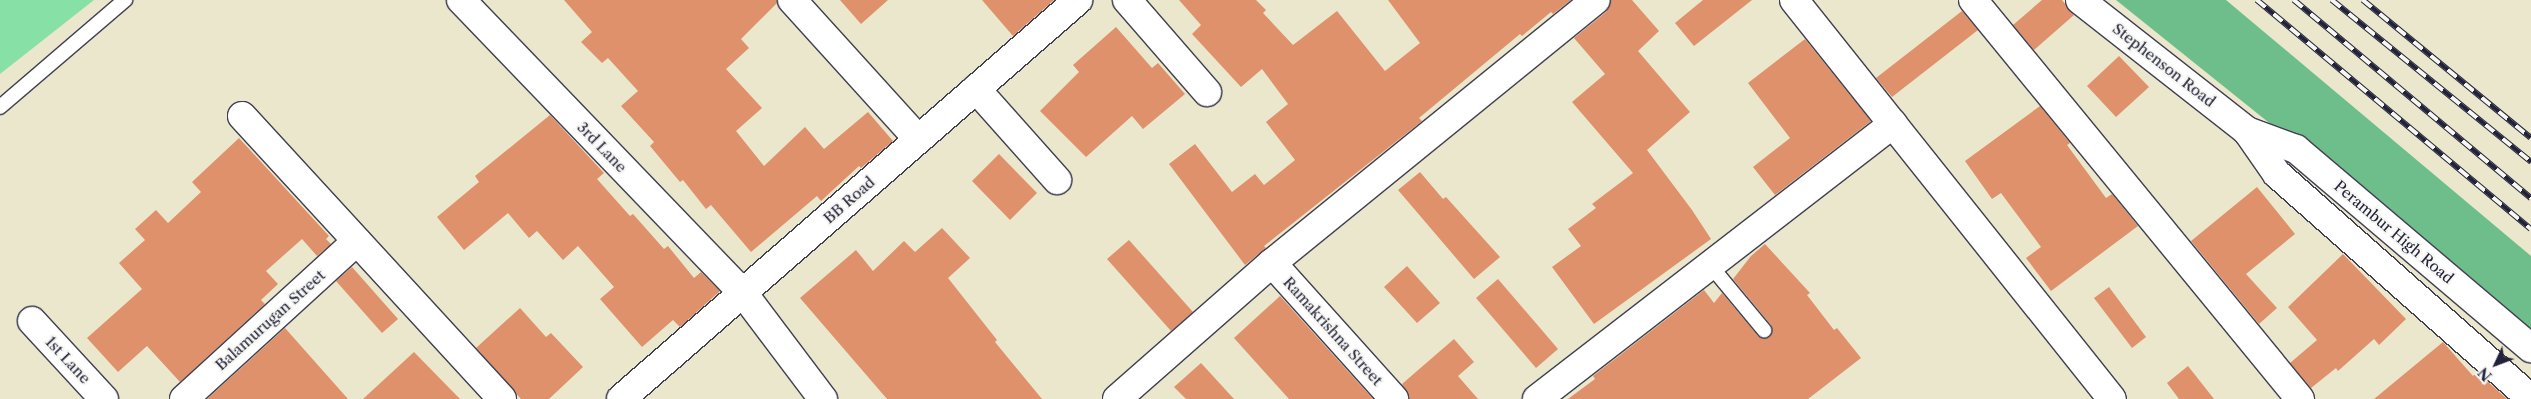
<!DOCTYPE html>
<style>
body{margin:0}
#map{position:relative;width:2531px;height:399px;overflow:hidden;background:#ebe7cd;font-family:"Libre Caslon Text",serif}
div>[style]{position:absolute}
[style*='--x']{left:calc(var(--x)*1px);top:calc(var(--y)*1px);width:calc(var(--w)*1px);rotate:calc(var(--a)*1deg)}
.green>*{inset:0;background:#87e0a6}
.forest>*{inset:0;background:#6dbe8b}
.building>*{inset:0;background:#de916b}
.roads{filter:drop-shadow(1px 0 #404051) drop-shadow(-1px 0 #404051) drop-shadow(0 1px #404051) drop-shadow(0 -1px #404051)}
.service>*{height:14px;margin:-7px;padding:0 7px;transform-origin:7px;border-radius:7px;background:#fff}
.minor>*{height:28px;margin:-14px;padding:0 14px;transform-origin:14px;border-radius:14px;background:#fff}
.tertiary>*{height:28px;margin:-14px;padding:0 14px;transform-origin:14px;border-radius:14px;background:#fff}
.secondary>*{height:28px;margin:-14px;padding:0 14px;transform-origin:14px;border-radius:14px;background:#fff}
.rail>*{height:5.5px;margin-top:-2.75px;transform-origin:0;background:repeating-linear-gradient(90deg,#f6f6f2 0 11px,#22223b 0 22px);box-sizing:border-box;border-block:1px solid #22223b}
span{translate:-50% -50%;white-space:nowrap;text-align:center;line-height:1.15;-webkit-text-stroke:4px #f6f6f2;paint-order:stroke}
.street-label{font-size:15px;color:#22223b}
.north{position:absolute;left:2471px;top:339px;width:50px;height:50px;-webkit-text-stroke:4px #f6f6f2;paint-order:stroke;rotate:227deg;font-size:14px;font-weight:700;line-height:20px;text-align:center;color:#22223b}
.north::after{content:'';display:block;margin:auto;width:18px;height:22px;background:#22223b;clip-path:polygon(50% 0,100% 100%,50% 72%,0 100%)}
</style>
<div id="map">
<div class="green">
<div style="clip-path:polygon(0 0,94px 0,0 74px)"></div>
</div>
<div class="forest">
<div style="clip-path:polygon(2116px 0,2226px 0,2531px 256px,2531px 333px)"></div>
</div>
<div class="building">
<div style="clip-path:polygon(564px 0,777px 0,777px 3px,741px 39px,749px 48px,726px 69px,762px 108px,736px 131px,764px 166px,805px 127px,824px 149px,868px 112px,893px 141px,861px 168px,859px 166px,821px 201px,817px 196px,751px 252px,711px 205px,706px 209px,683px 180px,680px 182px,650px 146px,654px 142px,621px 106px,638px 91px,608px 58px,602px 63px,581px 42px,592px 32px)"></div>
<div style="clip-path:polygon(840px 0,888px 0,861px 24px)"></div>
<div style="clip-path:polygon(982px 0,1054px 0,1013px 36px)"></div>
<div style="clip-path:polygon(1179px 0,1256px 0,1266px 10px,1263px 13px,1293px 45px,1337px 11px,1385px 71px,1420px 43px,1388px 0,1571px 0,1553px 14px,1551px 12px,1522px 36px,1520px 34px,1419px 118px,1422px 121px,1264px 246px,1266px 248px,1245px 265px,1169px 164px,1195px 144px,1232px 192px,1255px 174px,1264px 185px,1295px 160px,1266px 122px,1288px 104px,1262px 69px,1241px 87px,1192px 34px,1201px 25px)"></div>
<div style="clip-path:polygon(1611px 0,1632px 0,1659px 31px,1638px 51px,1690px 112px,1647px 150px,1692px 210px,1711px 239px,1594px 324px,1552px 267px,1581px 246px,1568px 229px,1596px 208px,1592px 204px,1633px 173px,1572px 102px,1605px 74px,1574px 38px,1606px 12px)"></div>
<div style="clip-path:polygon(1703px 0,1752px 0,1694px 46px,1675px 23px)"></div>
<div style="clip-path:polygon(2042px 0,2062px 0,2074px 15px,2034px 50px,2013px 25px)"></div>
<div style="clip-path:polygon(1962px 11px,1978px 30px,1892px 97px,1876px 78px)"></div>
<div style="clip-path:polygon(1116px 27px,1152px 68px,1158px 63px,1185px 94px,1143px 129px,1132px 116px,1086px 157px,1040px 111px,1079px 72px,1073px 65px)"></div>
<div style="clip-path:polygon(1805px 39px,1871px 121px,1775px 195px,1753px 167px,1790px 138px,1748px 83px)"></div>
<div style="clip-path:polygon(2119px 56px,2149px 87px,2116px 117px,2087px 86px)"></div>
<div style="clip-path:polygon(2040px 106px,2070px 143px,2067px 145px,2106px 198px,2112px 194px,2138px 226px,2051px 291px,2026px 258px,2041px 247px,2001px 193px,1992px 199px,1965px 161px)"></div>
<div style="clip-path:polygon(550px 115px,604px 173px,597px 179px,630px 216px,633px 214px,664px 249px,668px 246px,694px 278px,701px 272px,720px 291px,680px 327px,673px 320px,642px 347px,600px 299px,614px 287px,578px 246px,563px 260px,537px 231px,529px 238px,508px 213px,464px 250px,437px 217px,479px 182px,475px 176px)"></div>
<div style="clip-path:polygon(239px 138px,329px 236px,326px 239px,331px 244px,317px 256px,302px 239px,266px 271px,278px 284px,261px 300px,265px 304px,180px 382px,147px 346px,118px 372px,87px 338px,142px 289px,119px 263px,145px 240px,135px 229px,156px 210px,168px 223px,201px 192px,192px 182px)"></div>
<div style="clip-path:polygon(999px 154px,1037px 193px,1010px 220px,972px 181px)"></div>
<div style="clip-path:polygon(1420px 172px,1443px 199px,1446px 197px,1500px 257px,1474px 279px,1398px 190px)"></div>
<div style="clip-path:polygon(2257px 187px,2295px 234px,2246px 274px,2277px 308px,2259px 324px,2191px 241px)"></div>
<div style="clip-path:polygon(942px 228px,970px 258px,948px 278px,997px 340px,995px 342px,1042px 399px,887px 399px,800px 298px,856px 250px,873px 271px,904px 241px,915px 252px)"></div>
<div style="clip-path:polygon(1129px 240px,1193px 312px,1171px 331px,1107px 259px)"></div>
<div style="clip-path:polygon(1765px 244px,1810px 293px,1807px 295px,1834px 330px,1837px 328px,1861px 358px,1808px 399px,1568px 399px,1595px 379px,1593px 376px,1704px 290px,1714px 303px,1722px 293px,1758px 336px,1761px 338px,1769px 337px,1772px 333px,1771px 325px,1733px 279px,1751px 256px)"></div>
<div style="clip-path:polygon(2343px 254px,2406px 319px,2379px 345px,2374px 339px,2338px 371px,2336px 368px,2311px 388px,2290px 363px,2317px 340px,2288px 307px)"></div>
<div style="clip-path:polygon(1407px 266px,1440px 303px,1417px 323px,1384px 287px)"></div>
<div style="clip-path:polygon(352px 267px,398px 319px,382px 333px,336px 281px)"></div>
<div style="clip-path:polygon(1498px 279px,1558px 349px,1536px 368px,1476px 298px)"></div>
<div style="clip-path:polygon(2109px 287px,2146px 337px,2132px 348px,2094px 298px)"></div>
<div style="clip-path:polygon(1280px 296px,1373px 399px,1289px 399px,1234px 338px)"></div>
<div style="clip-path:polygon(520px 308px,546px 337px,551px 333px,583px 367px,549px 399px,521px 399px,476px 348px)"></div>
<div style="clip-path:polygon(285px 328px,348px 399px,207px 399px)"></div>
<div style="clip-path:polygon(1454px 339px,1474px 362px,1458px 376px,1478px 399px,1409px 399px,1402px 384px)"></div>
<div style="clip-path:polygon(2443px 342px,2473px 376px,2477px 372px,2507px 399px,2374px 399px)"></div>
<div style="clip-path:polygon(414px 352px,460px 399px,363px 399px)"></div>
<div style="clip-path:polygon(1201px 363px,1234px 399px,1186px 399px,1174px 387px)"></div>
<div style="clip-path:polygon(2188px 366px,2214px 399px,2179px 399px,2167px 383px)"></div>
</div>
<div class="roads">
<div class="service">
<div style="--x:0;--y:107;--w:165;--a:-40.6"></div>
<div style="--x:1710;--y:265;--w:85;--a:50.3"></div>
</div>
<div class="minor">
<div style="--x:461;--y:0;--w:407;--a:46.1"></div>
<div style="--x:743;--y:293;--w:133;--a:53"></div>
<div style="--x:792;--y:0;--w:188;--a:47.8"></div>
<div style="--x:1127;--y:0;--w:122;--a:49"></div>
<div style="--x:1794;--y:0;--w:510;--a:51.45"></div>
<div style="--x:1973;--y:0;--w:516;--a:50.66"></div>
<div style="--x:976;--y:89;--w:122;--a:48.3"></div>
<div style="--x:242;--y:116;--w:384;--a:47.4"></div>
<div style="--x:1272;--y:263;--w:183;--a:48.1"></div>
<div style="--x:32;--y:321;--w:106;--a:47.3"></div>
<div style="--x:184;--y:399;--w:234;--a:-42.4"></div>
<div style="--x:1117;--y:399;--w:206;--a:-41.3"></div>
<div style="--x:1272;--y:263;--w:417;--a:-39.1"></div>
<div style="--x:1537;--y:399;--w:450;--a:-37.7"></div>
</div>
<div class="tertiary">
<div style="--x:621;--y:399;--w:607;--a:-41.12"></div>
</div>
<div class="secondary">
<div style="--x:2080;--y:0;--w:212;--a:38.1"></div>
<div style="--x:2247;--y:131;--w:52;--a:55.1"></div>
<div style="--x:2277;--y:174;--w:339;--a:41.5"></div>
<div style="--x:2247;--y:131;--w:52;--a:20.2"></div>
<div style="--x:2296;--y:149;--w:308;--a:40.3"></div>
</div>
</div>
<div class="rail">
<div style="--x:2257;--y:0;--w:357;--a:39.9"></div>
<div style="--x:2294;--y:0;--w:309;--a:39.9"></div>
<div style="--x:2332;--y:0;--w:257;--a:39.1"></div>
<div style="--x:2363;--y:0;--w:217;--a:39.4"></div>
</div>
<div class="street-label">
<span style="left:2164px;top:65px;rotate:38deg">Stephenson Road</span>
<span style="left:602px;top:147px;rotate:46deg">3rd Lane</span>
<span style="left:849px;top:200px;rotate:-41deg">BB Road</span>
<span style="left:2394px;top:232px;rotate:40deg">Perambur High Road</span>
<span style="left:270px;top:320px;rotate:-42deg">Balamurugan Street</span>
<span style="left:1333px;top:331px;rotate:48deg">Ramakrishna Street</span>
<span style="left:68px;top:360px;rotate:47deg">1st Lane</span>
</div>
<div class="north">N</div>
</div>
